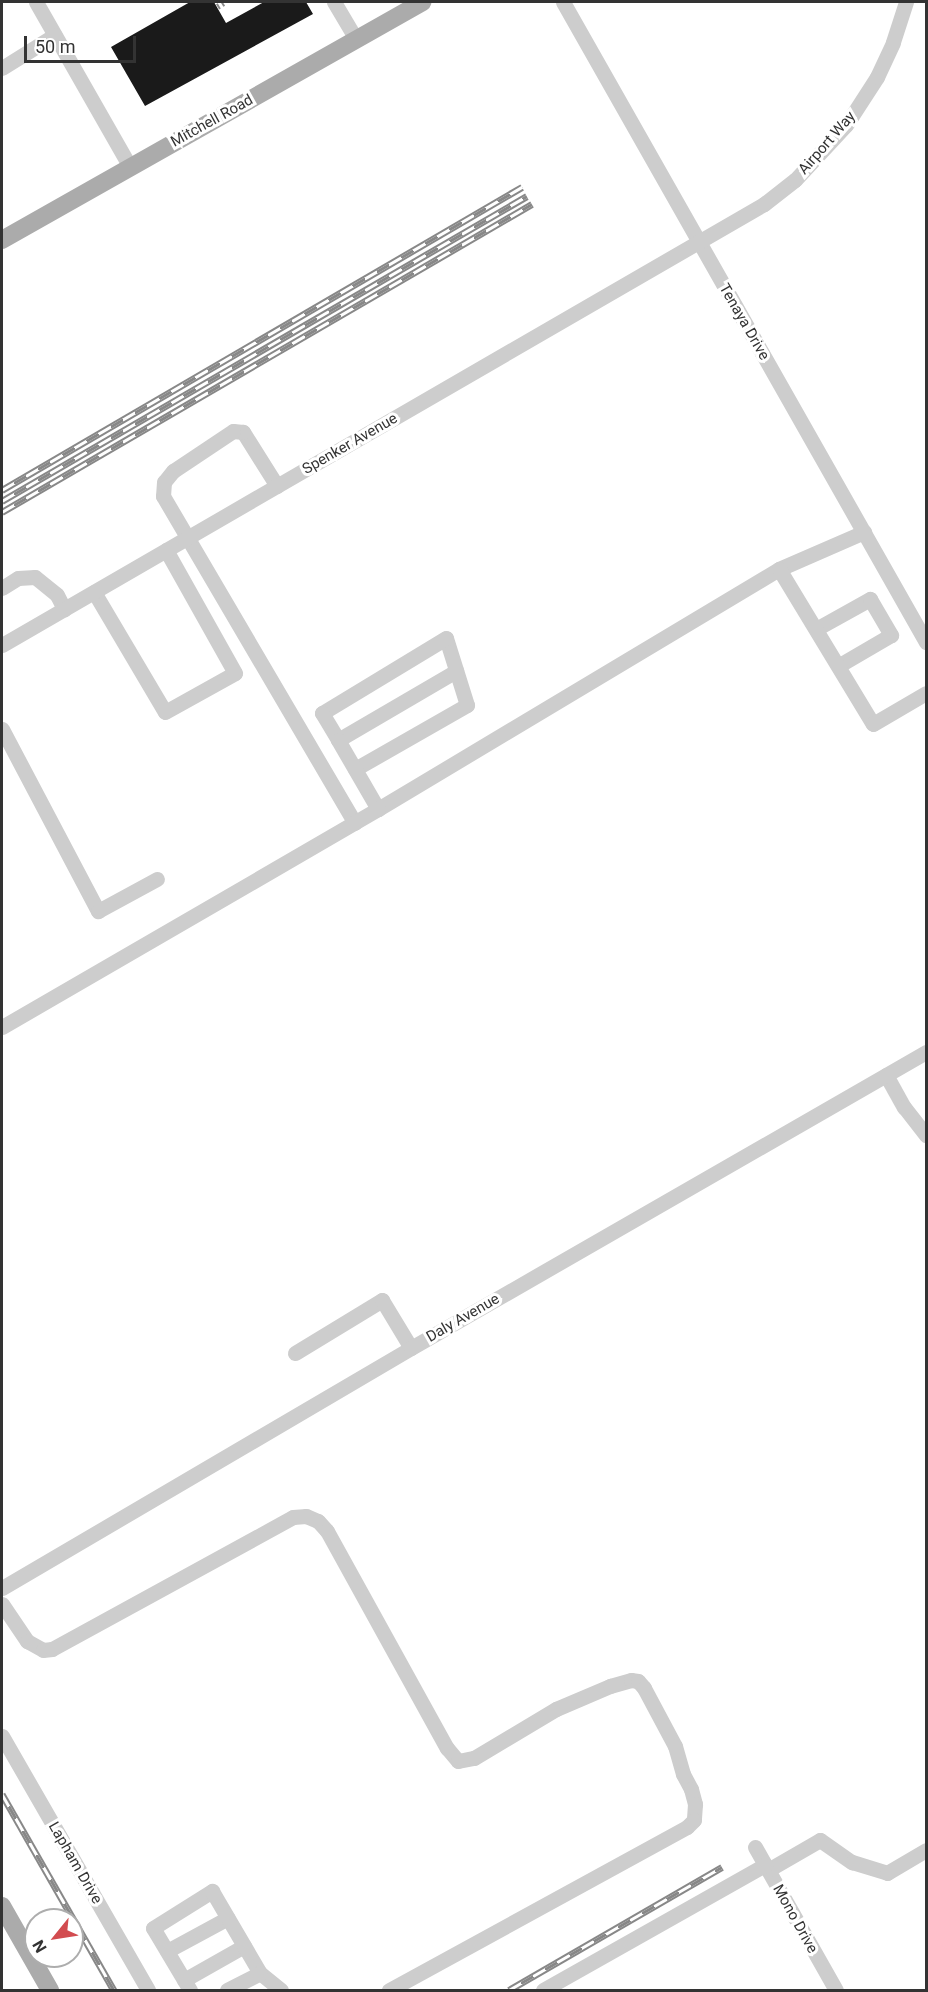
<!DOCTYPE html>
<style>
body{margin:0}
#map{position:relative;width:928px;height:1992px;overflow:hidden;background:#fff;font-family:Roboto,sans-serif}
div>[style]{position:absolute}
[style*='--x']{left:calc(var(--x)*1px);top:calc(var(--y)*1px);width:calc(var(--w)*1px);rotate:calc(var(--a)*1deg)}
.building>*{inset:0;background:#1a1a1a}
.minor>*{height:15px;margin:-7.5px;padding:0 7.5px;transform-origin:7.5px;border-radius:7.5px;background:#cdcdcd}
.major>*{height:18px;margin:-9px;padding:0 9px;transform-origin:9px;border-radius:9px;background:#ababab}
.rail>*{height:7px;margin-top:-3.5px;transform-origin:0;background:repeating-linear-gradient(90deg,#fff 0 14px,#888 0 28px);box-sizing:border-box;border-block:2px solid #888}
span{translate:-50% -50%;white-space:nowrap;text-align:center;line-height:1.15;-webkit-text-stroke:6px #fff;paint-order:stroke}
.street-label{font-size:15px;color:#333}
.frame{position:absolute;inset:0;border:3px solid #333;pointer-events:none}
.north{position:absolute;left:24px;top:1908px;width:60px;height:60px;box-sizing:border-box;background:#fff;border:2px solid #adadad;border-radius:50%;rotate:240deg;font-size:16px;font-weight:700;line-height:24px;text-align:center;color:#333}
.north::after{content:'';display:block;margin:auto;width:21px;height:27px;background:#d24c50;clip-path:polygon(50% 0,100% 100%,50% 72%,0 100%)}
.scale{position:absolute;left:24px;top:36px;width:112px;height:27px;box-sizing:border-box;border:3px solid #333;border-top:0;padding-left:8px;font-size:18px;line-height:21px;white-space:nowrap;color:#333;-webkit-text-stroke:4px #fff;paint-order:stroke}
</style>
<div id="map">
<div class="building">
<div style="clip-path:polygon(190px 2px,214px 2px,226px 23px,264px 2px,306px 2px,313px 14px,145px 106px,111px 47px)"></div>
</div>
<div class="minor">
<div style="--x:36;--y:2;--w:190;--a:60.3"></div>
<div style="--x:334;--y:2;--w:43;--a:59.3"></div>
<div style="--x:563;--y:2;--w:736;--a:60.44"></div>
<div style="--x:2;--y:68;--w:62;--a:-31.9"></div>
<div style="--x:277;--y:486;--w:64;--a:-122.2"></div>
<div style="--x:243;--y:432;--w:10;--a:-174"></div>
<div style="--x:233;--y:431;--w:72;--a:146.3"></div>
<div style="--x:173;--y:471;--w:14;--a:129"></div>
<div style="--x:164;--y:482;--w:14;--a:94"></div>
<div style="--x:163;--y:496;--w:379;--a:59.6"></div>
<div style="--x:779;--y:569;--w:93;--a:-23.5"></div>
<div style="--x:2;--y:588;--w:19;--a:-32"></div>
<div style="--x:18;--y:578;--w:17;--a:-3"></div>
<div style="--x:35;--y:577;--w:28;--a:39"></div>
<div style="--x:57;--y:595;--w:16;--a:63"></div>
<div style="--x:94;--y:592;--w:139;--a:59.4"></div>
<div style="--x:165;--y:712;--w:80;--a:-29.1"></div>
<div style="--x:235;--y:673;--w:141;--a:-119.3"></div>
<div style="--x:816;--y:629;--w:62;--a:-29.1"></div>
<div style="--x:870;--y:599;--w:42;--a:59.7"></div>
<div style="--x:891;--y:635;--w:61;--a:149.7"></div>
<div style="--x:2;--y:645;--w:880;--a:-30.06"></div>
<div style="--x:764;--y:204;--w:39;--a:-38"></div>
<div style="--x:795;--y:180;--w:75;--a:-47.2"></div>
<div style="--x:846;--y:125;--w:57;--a:-57.1"></div>
<div style="--x:877;--y:77;--w:38;--a:-65"></div>
<div style="--x:893;--y:42;--w:42;--a:-72"></div>
<div style="--x:2;--y:729;--w:206;--a:62.2"></div>
<div style="--x:98;--y:911;--w:67;--a:-28.5"></div>
<div style="--x:338;--y:740;--w:137;--a:-30.3"></div>
<div style="--x:355;--y:769;--w:129;--a:-29.7"></div>
<div style="--x:467;--y:705;--w:70;--a:-107.4"></div>
<div style="--x:446;--y:638;--w:145;--a:148.8"></div>
<div style="--x:322;--y:713;--w:31;--a:59"></div>
<div style="--x:338;--y:740;--w:80;--a:59.9"></div>
<div style="--x:378;--y:809;--w:467;--a:-30.9"></div>
<div style="--x:779;--y:569;--w:181;--a:58.8"></div>
<div style="--x:873;--y:724;--w:61;--a:-30.3"></div>
<div style="--x:2;--y:1027;--w:435;--a:-30.1"></div>
<div style="--x:886;--y:1075;--w:37;--a:61"></div>
<div style="--x:904;--y:1107;--w:36;--a:52"></div>
<div style="--x:295;--y:1353;--w:102;--a:-31.3"></div>
<div style="--x:382;--y:1300;--w:56;--a:58.9"></div>
<div style="--x:2;--y:1588;--w:474;--a:-30.4"></div>
<div style="--x:411;--y:1348;--w:594;--a:-29.89"></div>
<div style="--x:2;--y:1604;--w:45;--a:56"></div>
<div style="--x:27;--y:1641;--w:18;--a:29"></div>
<div style="--x:43;--y:1650;--w:9;--a:-6"></div>
<div style="--x:52;--y:1649;--w:275;--a:-28.7"></div>
<div style="--x:293;--y:1517;--w:13;--a:-4"></div>
<div style="--x:306;--y:1516;--w:13;--a:23"></div>
<div style="--x:318;--y:1521;--w:13;--a:48"></div>
<div style="--x:327;--y:1531;--w:248;--a:61.1"></div>
<div style="--x:447;--y:1748;--w:17;--a:50"></div>
<div style="--x:458;--y:1761;--w:16;--a:-11"></div>
<div style="--x:474;--y:1758;--w:96;--a:-30.9"></div>
<div style="--x:556;--y:1709;--w:59;--a:-23.1"></div>
<div style="--x:610;--y:1686;--w:22;--a:-16"></div>
<div style="--x:631;--y:1680;--w:7;--a:8"></div>
<div style="--x:638;--y:1681;--w:9;--a:49"></div>
<div style="--x:644;--y:1688;--w:66;--a:61.9"></div>
<div style="--x:675;--y:1746;--w:29;--a:74"></div>
<div style="--x:683;--y:1774;--w:17;--a:62"></div>
<div style="--x:691;--y:1789;--w:16;--a:75"></div>
<div style="--x:695;--y:1804;--w:16;--a:94"></div>
<div style="--x:694;--y:1820;--w:10;--a:135"></div>
<div style="--x:687;--y:1827;--w:340;--a:151.3"></div>
<div style="--x:2;--y:1736;--w:293;--a:60.1"></div>
<div style="--x:755;--y:1847;--w:164;--a:60.5"></div>
<div style="--x:768;--y:1870;--w:60;--a:-30"></div>
<div style="--x:820;--y:1840;--w:39;--a:35"></div>
<div style="--x:852;--y:1862;--w:37;--a:17"></div>
<div style="--x:887;--y:1873;--w:45;--a:-30.5"></div>
<div style="--x:167;--y:1951;--w:69;--a:-28.4"></div>
<div style="--x:184;--y:1980;--w:69;--a:-29.5"></div>
<div style="--x:190;--y:1990;--w:72;--a:-120.8"></div>
<div style="--x:153;--y:1928;--w:70;--a:-32.1"></div>
<div style="--x:212;--y:1891;--w:95;--a:59.7"></div>
<div style="--x:260;--y:1973;--w:27;--a:39"></div>
<div style="--x:227;--y:1990;--w:37;--a:-27"></div>
<div style="--x:543;--y:1990;--w:255;--a:-29.4"></div>
</div>
<div class="major">
<div style="--x:2;--y:240;--w:483;--a:-29.5"></div>
<div style="--x:2;--y:1906;--w:97;--a:60.3"></div>
</div>
<div class="rail">
<div style="--x:219;--y:2;--w:6;--a:59"></div>
<div style="--x:2;--y:490;--w:602;--a:-30.23"></div>
<div style="--x:2;--y:501;--w:607;--a:-30.15"></div>
<div style="--x:2;--y:512;--w:613;--a:-30.16"></div>
<div style="--x:2;--y:1794;--w:226;--a:60.3"></div>
<div style="--x:509;--y:1990;--w:246;--a:-30"></div>
</div>
<div class="street-label">
<span style="left:212px;top:121px;rotate:-29deg">Mitchell Road</span>
<span style="left:827px;top:143px;rotate:-49deg">Airport Way</span>
<span style="left:744px;top:322px;rotate:60deg">Tenaya Drive</span>
<span style="left:350px;top:444px;rotate:-30deg">Spenker Avenue</span>
<span style="left:463px;top:1318px;rotate:-30deg">Daly Avenue</span>
<span style="left:75px;top:1863px;rotate:60deg">Lapham Drive</span>
<span style="left:795px;top:1919px;rotate:61deg">Mono Drive</span>
</div>
<div class="frame"></div>
<div class="north">N</div>
<div class="scale">50 m</div>
</div>
